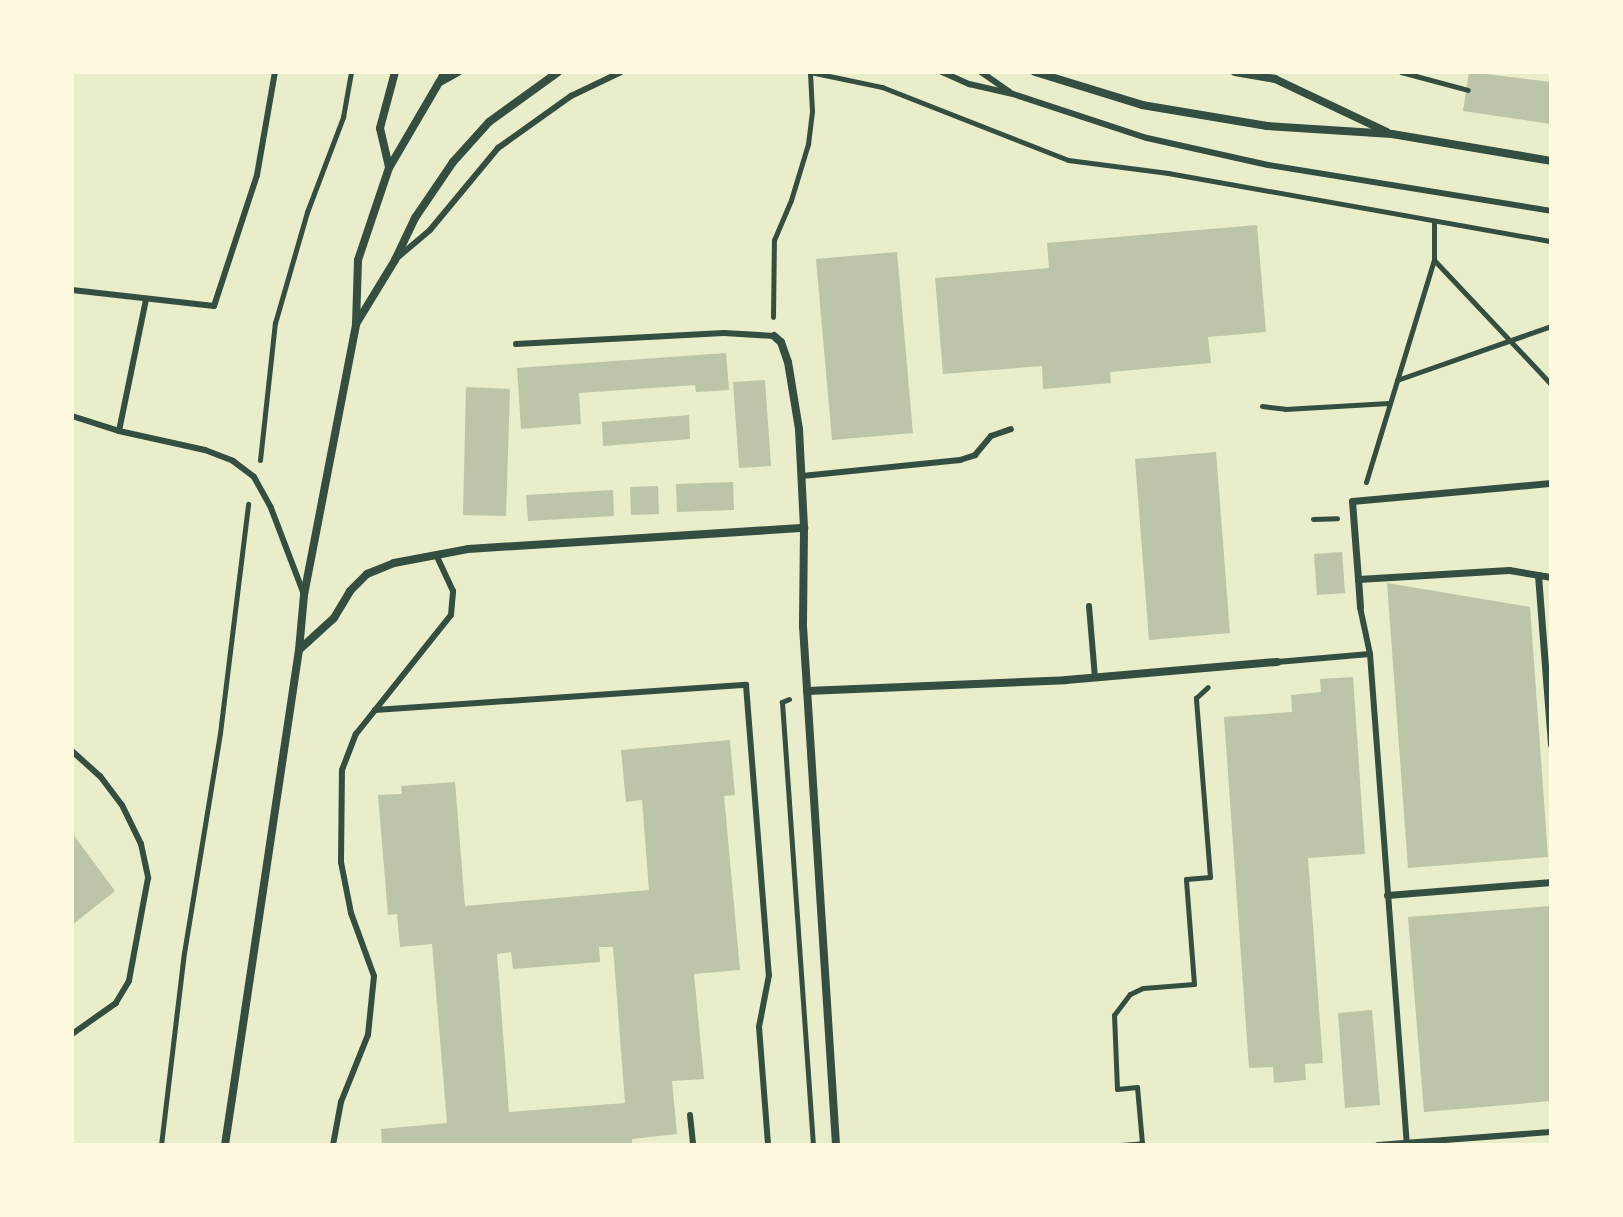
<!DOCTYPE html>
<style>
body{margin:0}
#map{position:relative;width:1623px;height:1217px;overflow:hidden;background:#e9edc9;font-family:Figtree,sans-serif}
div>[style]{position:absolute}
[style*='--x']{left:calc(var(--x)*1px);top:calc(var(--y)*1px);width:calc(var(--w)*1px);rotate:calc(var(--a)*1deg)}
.building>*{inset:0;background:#bcc5a7}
.path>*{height:5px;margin:-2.5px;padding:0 2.5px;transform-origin:2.5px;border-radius:2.5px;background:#344e41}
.service>*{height:6px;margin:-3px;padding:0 3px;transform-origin:3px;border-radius:3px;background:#344e41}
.pedestrian>*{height:7px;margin:-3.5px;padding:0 3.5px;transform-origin:3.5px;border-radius:3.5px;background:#344e41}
.minor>*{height:8px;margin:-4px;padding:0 4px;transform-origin:4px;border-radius:4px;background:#344e41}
span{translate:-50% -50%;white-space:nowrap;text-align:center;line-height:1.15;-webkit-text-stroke:7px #fefae0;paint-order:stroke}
.frame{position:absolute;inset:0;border:74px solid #fefae0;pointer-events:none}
</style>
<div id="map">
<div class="building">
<div style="clip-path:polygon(1469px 72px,1551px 82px,1551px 124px,1463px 111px)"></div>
<div style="clip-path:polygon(1257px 225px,1266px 332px,1208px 337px,1211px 363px,1110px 372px,1111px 383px,1043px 389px,1042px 366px,943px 374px,935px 278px,1049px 268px,1047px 243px)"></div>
<div style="clip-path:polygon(897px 252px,913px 433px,832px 440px,816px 259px)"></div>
<div style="clip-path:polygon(726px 353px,729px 390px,696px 392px,695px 385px,579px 393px,581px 424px,521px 429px,517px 368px)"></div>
<div style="clip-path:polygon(765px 380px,771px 466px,739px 468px,733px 382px)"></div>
<div style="clip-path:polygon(466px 387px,510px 389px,506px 516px,463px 515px)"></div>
<div style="clip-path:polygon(689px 415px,690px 439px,603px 446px,602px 422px)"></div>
<div style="clip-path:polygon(1216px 452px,1230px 633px,1149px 640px,1135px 459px)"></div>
<div style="clip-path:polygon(733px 482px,734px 510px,677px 512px,676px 484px)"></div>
<div style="clip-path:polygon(658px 486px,659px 514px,631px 515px,630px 487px)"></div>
<div style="clip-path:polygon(613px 490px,614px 516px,528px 521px,526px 495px)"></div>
<div style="clip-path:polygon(1342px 552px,1345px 593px,1317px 595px,1314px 554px)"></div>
<div style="clip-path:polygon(1387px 583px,1530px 607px,1548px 857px,1408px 868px)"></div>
<div style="clip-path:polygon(1353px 677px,1365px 854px,1308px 858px,1323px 1063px,1305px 1064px,1306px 1080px,1274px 1083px,1273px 1067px,1249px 1068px,1224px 717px,1292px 712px,1291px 695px,1321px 692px,1320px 679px)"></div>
<div style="clip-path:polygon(evenodd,730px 740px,735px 795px,724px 796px,740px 970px,694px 974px,704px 1079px,672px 1081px,677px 1134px,632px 1139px,632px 1145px,382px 1145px,381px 1129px,447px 1123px,432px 944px,400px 947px,397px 914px,388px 915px,378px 795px,402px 794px,401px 786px,455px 782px,465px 906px,649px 890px,642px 800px,626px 802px,621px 750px,730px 740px,599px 947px,613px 947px,625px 1103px,509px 1112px,497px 954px,511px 952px,513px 969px,600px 962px,599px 947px)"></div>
<div style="clip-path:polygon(72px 833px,115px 891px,72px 925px)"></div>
<div style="clip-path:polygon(1551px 906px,1551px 1101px,1424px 1112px,1408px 917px)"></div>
<div style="clip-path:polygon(1372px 1010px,1380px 1105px,1345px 1108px,1338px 1013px)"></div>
</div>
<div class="path">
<div style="--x:810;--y:72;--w:74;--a:11.8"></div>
<div style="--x:882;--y:87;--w:200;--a:21.4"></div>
<div style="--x:1068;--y:160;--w:101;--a:7.4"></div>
<div style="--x:1168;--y:173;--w:389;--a:10.1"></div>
<div style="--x:1401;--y:72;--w:69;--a:15"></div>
<div style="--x:1434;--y:260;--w:170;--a:46.7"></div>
<div style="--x:773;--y:317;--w:77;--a:-89.3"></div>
<div style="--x:774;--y:240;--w:43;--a:-67"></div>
<div style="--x:791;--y:200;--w:59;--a:-73.1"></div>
<div style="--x:808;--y:144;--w:33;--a:-83"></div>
<div style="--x:812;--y:111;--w:39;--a:-93"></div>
<div style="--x:1397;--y:380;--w:163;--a:-19.3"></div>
<div style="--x:1262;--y:406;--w:23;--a:7"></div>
<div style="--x:1285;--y:409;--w:104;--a:-3.3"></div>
<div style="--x:260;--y:460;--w:138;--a:-83.8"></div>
<div style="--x:275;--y:323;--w:116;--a:-73.9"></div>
<div style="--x:307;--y:212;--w:102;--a:-69.2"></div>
<div style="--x:343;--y:117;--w:46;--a:-79.9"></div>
<div style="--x:1366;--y:482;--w:233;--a:-73"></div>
<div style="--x:1434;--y:259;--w:38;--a:-90"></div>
<div style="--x:1313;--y:519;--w:24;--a:-2"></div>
<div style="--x:789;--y:699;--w:8;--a:157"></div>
<div style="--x:782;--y:702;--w:444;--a:86"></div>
<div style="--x:161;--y:1145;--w:193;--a:-83.2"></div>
<div style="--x:184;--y:953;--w:223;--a:-80.7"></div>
<div style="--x:220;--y:733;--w:231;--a:-83"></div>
<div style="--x:1121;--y:1145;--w:21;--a:-5"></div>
<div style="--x:1142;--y:1143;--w:56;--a:-95.1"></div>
<div style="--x:1137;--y:1087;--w:20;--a:174"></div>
<div style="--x:1117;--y:1089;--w:74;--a:-92.3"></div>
<div style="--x:1114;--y:1015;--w:26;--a:-53"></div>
<div style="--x:1130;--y:994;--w:14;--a:-25"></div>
<div style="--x:1143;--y:988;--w:51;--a:-4.5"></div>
<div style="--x:1194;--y:984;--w:105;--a:-94.4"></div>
<div style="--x:1186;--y:879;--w:24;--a:-5"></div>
<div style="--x:1210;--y:877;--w:180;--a:-94.5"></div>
<div style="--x:1196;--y:698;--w:16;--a:-43"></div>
</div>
<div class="service">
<div style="--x:942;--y:72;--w:30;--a:24"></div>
<div style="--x:969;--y:84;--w:45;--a:12.8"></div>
<div style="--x:1013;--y:94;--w:141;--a:18.2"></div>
<div style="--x:1147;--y:138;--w:124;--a:12.6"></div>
<div style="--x:1268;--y:165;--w:287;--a:9.2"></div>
<div style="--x:981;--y:72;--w:35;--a:35"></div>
<div style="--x:397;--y:258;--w:43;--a:-40.3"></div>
<div style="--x:430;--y:230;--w:107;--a:-50.3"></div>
<div style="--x:498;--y:148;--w:90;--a:-35.5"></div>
<div style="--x:571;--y:96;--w:55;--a:-25.6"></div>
<div style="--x:72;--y:290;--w:143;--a:6.4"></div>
<div style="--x:214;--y:306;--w:138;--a:-71.8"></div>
<div style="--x:257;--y:175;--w:105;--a:-80.1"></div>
<div style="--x:516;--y:344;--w:208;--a:-3"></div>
<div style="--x:724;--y:333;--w:50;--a:3.4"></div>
<div style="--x:72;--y:416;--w:49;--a:17.7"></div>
<div style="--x:119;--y:431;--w:88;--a:12.5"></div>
<div style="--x:205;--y:450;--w:30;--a:21"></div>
<div style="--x:233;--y:461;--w:26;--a:37"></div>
<div style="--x:254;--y:477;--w:35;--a:61"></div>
<div style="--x:271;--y:508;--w:90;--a:69.1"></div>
<div style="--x:119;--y:431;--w:134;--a:-78.4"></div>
<div style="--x:802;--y:476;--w:159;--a:-5.8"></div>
<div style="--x:960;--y:460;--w:16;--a:-18"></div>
<div style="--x:975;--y:455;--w:25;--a:-50"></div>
<div style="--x:991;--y:436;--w:21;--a:-19"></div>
<div style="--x:1089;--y:606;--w:71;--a:85.2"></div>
<div style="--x:1360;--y:607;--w:48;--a:78"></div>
<div style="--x:1370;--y:654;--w:490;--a:85.7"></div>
<div style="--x:1277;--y:662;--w:93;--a:-4.9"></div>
<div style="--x:375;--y:710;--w:372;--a:-3.9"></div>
<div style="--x:746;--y:685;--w:291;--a:85.5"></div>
<div style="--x:769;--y:975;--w:53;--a:100.9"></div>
<div style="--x:759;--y:1027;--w:118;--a:85.6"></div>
<div style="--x:72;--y:751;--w:38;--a:42"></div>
<div style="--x:100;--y:776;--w:36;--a:53"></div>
<div style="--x:122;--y:805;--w:43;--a:64"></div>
<div style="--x:141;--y:844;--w:35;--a:78"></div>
<div style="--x:148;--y:878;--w:105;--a:100.5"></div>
<div style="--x:129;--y:981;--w:26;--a:121"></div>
<div style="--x:116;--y:1003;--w:54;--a:144.8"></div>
<div style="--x:690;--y:1115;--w:30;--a:84"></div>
<div style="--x:333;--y:1145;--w:44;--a:-79.5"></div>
<div style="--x:341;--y:1102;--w:72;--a:-68.1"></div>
<div style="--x:368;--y:1035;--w:59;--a:-84.2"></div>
<div style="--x:374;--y:976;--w:67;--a:-110.1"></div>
<div style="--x:351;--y:913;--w:52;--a:-101.1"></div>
<div style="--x:341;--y:862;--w:92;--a:-89.4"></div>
<div style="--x:342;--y:770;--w:39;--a:-69"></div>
<div style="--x:356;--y:734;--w:152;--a:-51.4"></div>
<div style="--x:451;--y:615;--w:24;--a:-85"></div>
<div style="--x:453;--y:591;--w:38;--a:-115"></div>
<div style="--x:1378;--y:1145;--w:173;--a:-4.3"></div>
</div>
<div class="pedestrian">
<div style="--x:1538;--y:575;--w:170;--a:85.6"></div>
<div style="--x:1358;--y:579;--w:78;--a:-94.4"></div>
<div style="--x:1352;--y:501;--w:200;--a:-5.2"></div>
<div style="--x:1360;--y:607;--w:28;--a:-94"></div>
<div style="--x:1358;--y:579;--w:151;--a:-3.4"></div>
<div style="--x:1509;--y:570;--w:43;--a:9.5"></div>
<div style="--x:1387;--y:895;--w:165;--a:-4.5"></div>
</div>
<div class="minor">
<div style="--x:1035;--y:72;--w:112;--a:17.1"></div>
<div style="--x:1142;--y:105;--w:127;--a:9.5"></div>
<div style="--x:1267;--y:126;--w:125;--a:3.7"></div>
<div style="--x:1392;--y:134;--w:161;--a:9.6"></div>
<div style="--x:1235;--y:72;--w:41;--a:9.9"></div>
<div style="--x:1275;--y:79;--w:124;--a:25.3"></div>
<div style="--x:440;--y:82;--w:21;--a:-29"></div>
<div style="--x:389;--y:167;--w:40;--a:-103"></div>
<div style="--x:380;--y:128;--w:58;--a:-75"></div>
<div style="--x:356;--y:324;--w:75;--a:-58.6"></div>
<div style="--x:395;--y:260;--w:47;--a:-64.5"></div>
<div style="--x:415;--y:218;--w:68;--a:-55.8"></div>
<div style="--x:453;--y:162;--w:54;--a:-48"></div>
<div style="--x:489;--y:122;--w:85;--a:-35.9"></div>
<div style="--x:774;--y:336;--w:9;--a:41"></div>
<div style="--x:781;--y:342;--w:21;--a:71"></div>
<div style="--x:788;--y:362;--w:68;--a:80.7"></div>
<div style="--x:799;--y:429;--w:99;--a:87.1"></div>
<div style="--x:804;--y:528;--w:98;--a:90.6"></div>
<div style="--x:803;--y:626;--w:520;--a:86.36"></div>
<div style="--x:300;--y:649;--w:46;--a:-42.4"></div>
<div style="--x:334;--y:618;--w:31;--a:-59"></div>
<div style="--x:350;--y:591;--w:24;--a:-45"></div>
<div style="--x:367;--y:574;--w:29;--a:-22"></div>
<div style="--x:394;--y:563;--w:75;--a:-10.7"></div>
<div style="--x:468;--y:549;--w:337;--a:-3.6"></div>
<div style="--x:807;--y:691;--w:259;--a:-2.4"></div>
<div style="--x:1066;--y:680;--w:212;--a:-4.9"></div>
<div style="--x:225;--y:1145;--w:501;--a:-81.5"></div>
<div style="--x:299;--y:650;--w:55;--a:-84.8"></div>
<div style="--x:304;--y:595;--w:276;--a:-79.1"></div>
<div style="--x:356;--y:324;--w:64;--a:-88.2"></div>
<div style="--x:358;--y:260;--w:97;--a:-71.4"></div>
<div style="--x:389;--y:168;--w:111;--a:-59.7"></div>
</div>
<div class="frame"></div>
</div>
